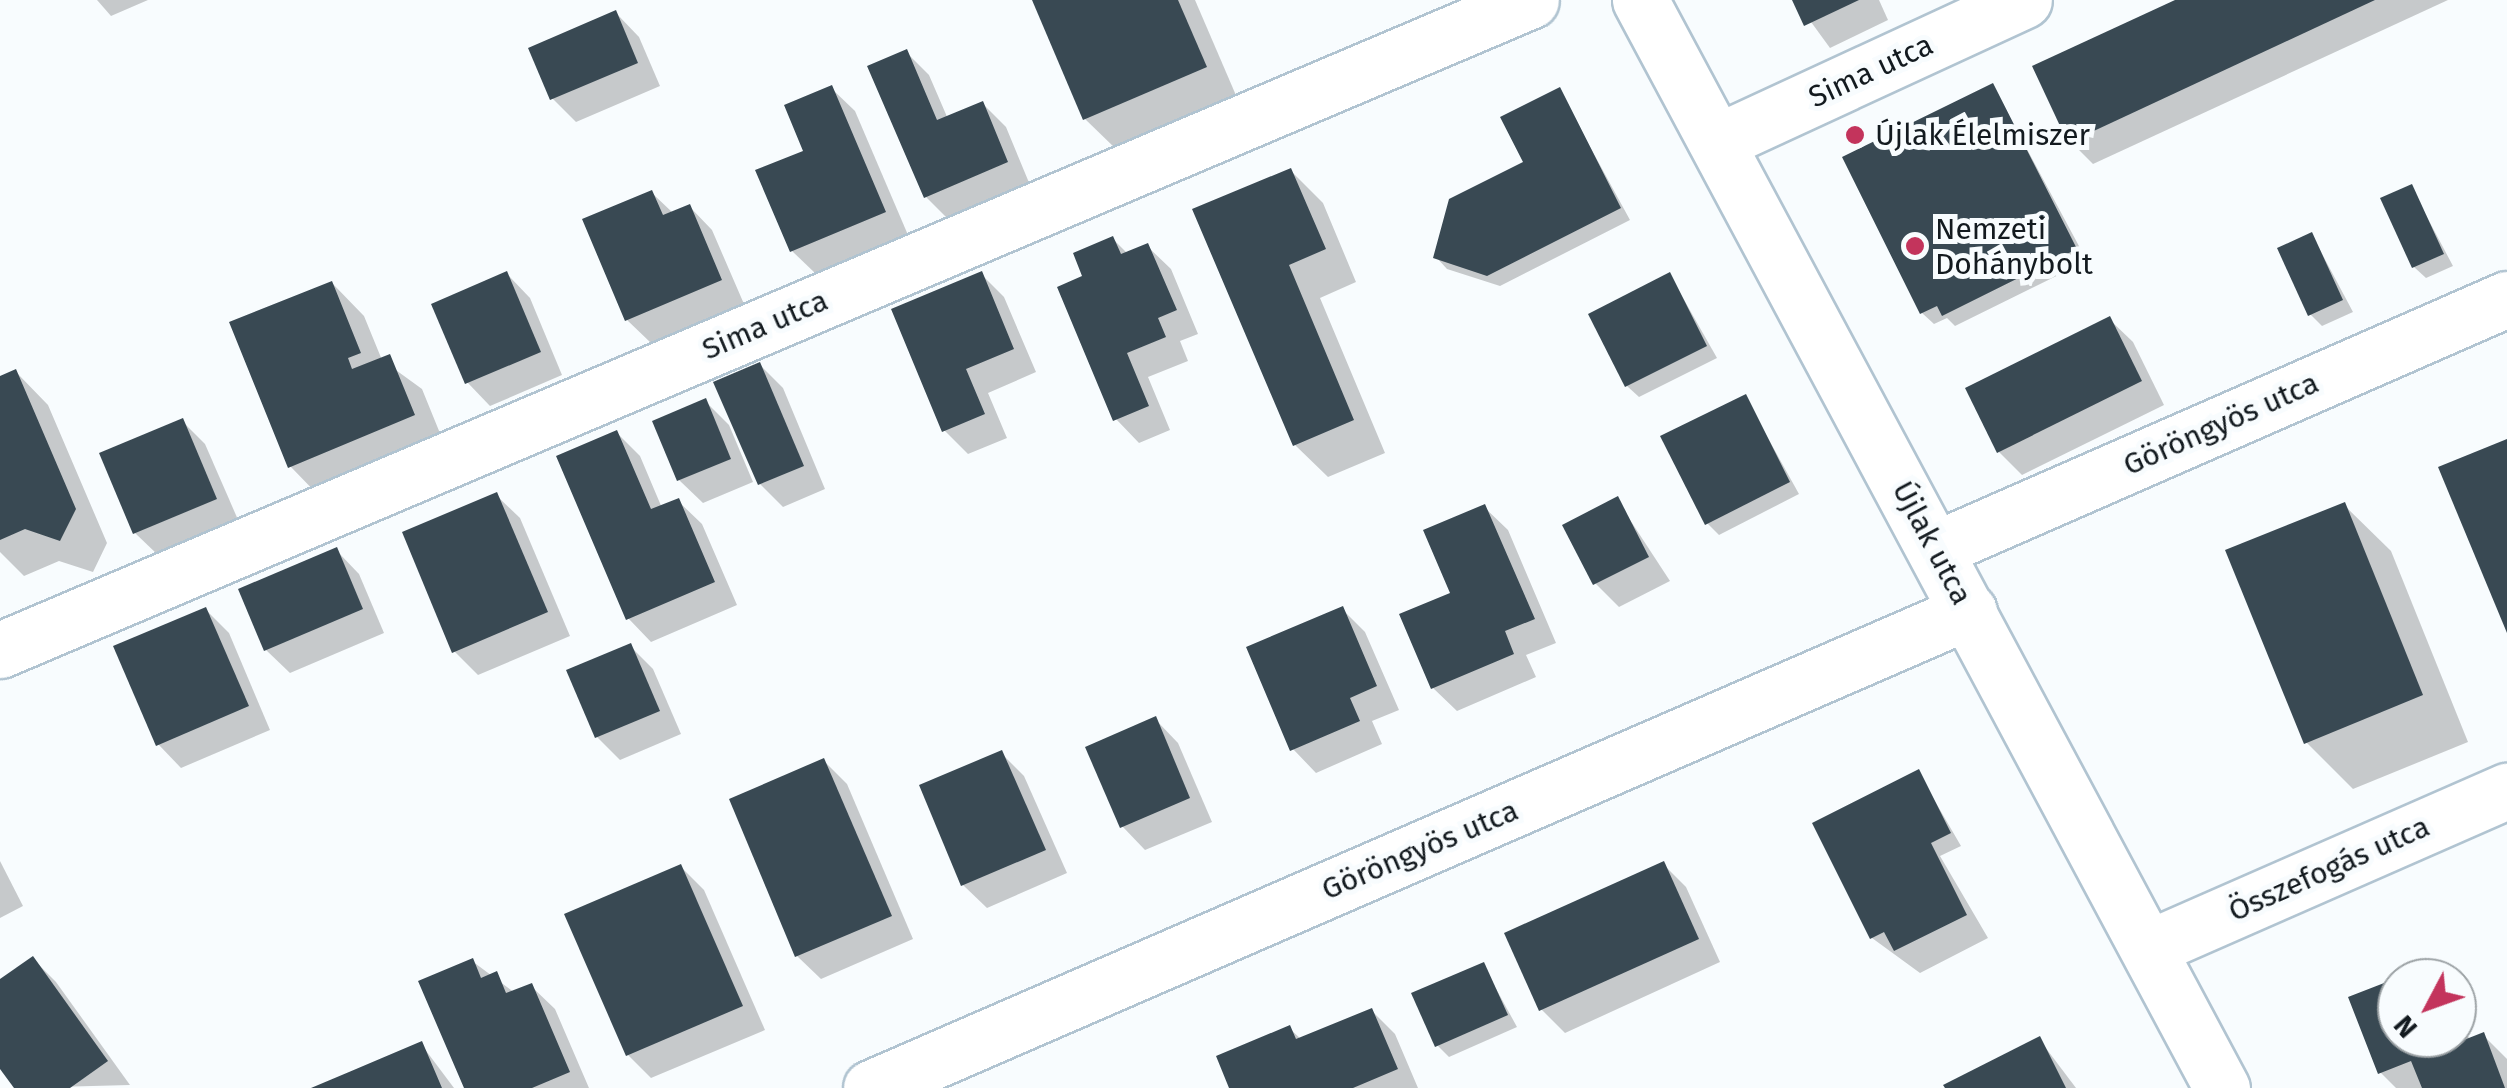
<!DOCTYPE html>
<meta charset="utf-8">
<style>
body{margin:0}
#map{position:relative;width:2507px;height:1088px;overflow:hidden;background:#f8fcfe;font-family:"Fira Sans",sans-serif}
div>[style]{position:absolute}
[style*='--x']{left:calc(var(--x)*1px);top:calc(var(--y)*1px);width:calc(var(--w)*1px);rotate:calc(var(--a)*1deg)}
.shadow>*{inset:0;background:#0003}
.building>*{inset:0;background:#394953}
.roads{filter:drop-shadow(2px 0 #b1c4d1) drop-shadow(-2px 0 #b1c4d1) drop-shadow(0 2px #b1c4d1) drop-shadow(0 -2px #b1c4d1)}
.minor>*{height:55px;margin:-27.5px;padding:0 27.5px;transform-origin:27.5px;border-radius:27.5px;background:#fff}
.dots>*{width:28px;height:28px;translate:-50% -50%;box-sizing:border-box;border:5px solid #f8fcfe;border-radius:50%}
span{translate:-50% -50%;white-space:nowrap;text-align:center;line-height:1.15;-webkit-text-stroke:10px #f8fcfe;paint-order:stroke}
.street-label{font-size:30px;color:#131a1f}
.poi-label{font-size:30px;color:#131a1f}
.left{translate:0 -50%;text-align:left}
.north{position:absolute;left:2377px;top:958px;width:100px;height:100px;box-sizing:border-box;background:#f8fcfe;border:2px solid #9ca2a5;border-radius:50%;rotate:229deg;font-size:28px;font-weight:700;line-height:40px;text-align:center;color:#131a1f}
.north::after{content:'';display:block;margin:auto;width:35px;height:45px;background:#c3345c;clip-path:polygon(50% 0,100% 100%,50% 72%,0 100%)}
</style>
<div id="map">
<div class="shadow">
<div style="clip-path:polygon(97px 0,148px 0,111px 16px)"></div>
<div style="clip-path:polygon(1035px 0,1195px 0,1238px 100px,1118px 151px,1085px 119px)"></div>
<div style="clip-path:polygon(1795px 0,1879px 0,1888px 20px,1830px 48px)"></div>
<div style="clip-path:polygon(2181px 0,2448px 0,2093px 164px,2070px 141px)"></div>
<div style="clip-path:polygon(616px 13px,639px 37px,660px 86px,576px 122px,552px 98px)"></div>
<div style="clip-path:polygon(906px 52px,929px 75px,948px 119px,983px 104px,1006px 127px,1030px 185px,949px 220px,926px 197px)"></div>
<div style="clip-path:polygon(1993px 86px,2087px 261px,1955px 326px,1947px 318px,1934px 324px,1922px 313px)"></div>
<div style="clip-path:polygon(831px 88px,855px 111px,908px 235px,816px 274px,792px 251px,806px 152px)"></div>
<div style="clip-path:polygon(1559px 90px,1630px 220px,1500px 286px,1447px 269px,1436px 257px,1526px 163px)"></div>
<div style="clip-path:polygon(1291px 171px,1323px 203px,1356px 282px,1320px 298px,1385px 453px,1328px 477px,1295px 445px,1196px 211px)"></div>
<div style="clip-path:polygon(2411px 187px,2453px 266px,2426px 278px,2414px 267px)"></div>
<div style="clip-path:polygon(652px 193px,673px 213px,689px 206px,712px 230px,744px 304px,651px 343px,627px 320px)"></div>
<div style="clip-path:polygon(2312px 235px,2353px 312px,2322px 326px,2310px 314px)"></div>
<div style="clip-path:polygon(1113px 239px,1128px 254px,1147px 246px,1171px 269px,1198px 334px,1180px 341px,1188px 361px,1148px 377px,1170px 430px,1139px 443px,1116px 419px,1086px 277px)"></div>
<div style="clip-path:polygon(507px 274px,530px 298px,562px 375px,490px 406px,467px 382px)"></div>
<div style="clip-path:polygon(981px 274px,1004px 297px,1036px 372px,988px 393px,1007px 438px,968px 454px,944px 430px)"></div>
<div style="clip-path:polygon(1670px 275px,1717px 358px,1639px 397px,1627px 386px)"></div>
<div style="clip-path:polygon(332px 283px,364px 316px,382px 360px,422px 389px,446px 448px,322px 499px,290px 466px)"></div>
<div style="clip-path:polygon(2109px 319px,2133px 342px,2164px 405px,2022px 475px,1999px 452px)"></div>
<div style="clip-path:polygon(760px 365px,783px 388px,825px 489px,783px 507px,760px 484px)"></div>
<div style="clip-path:polygon(16px 372px,48px 405px,107px 543px,93px 572px,59px 561px,24px 576px,0 552px,0 379px)"></div>
<div style="clip-path:polygon(1745px 397px,1799px 494px,1719px 535px,1707px 523px)"></div>
<div style="clip-path:polygon(705px 401px,729px 425px,753px 482px,703px 503px,679px 480px,655px 423px)"></div>
<div style="clip-path:polygon(182px 421px,205px 444px,239px 522px,159px 556px,135px 533px)"></div>
<div style="clip-path:polygon(617px 433px,640px 456px,662px 508px,678px 501px,702px 524px,737px 605px,651px 642px,628px 618px)"></div>
<div style="clip-path:polygon(496px 495px,520px 518px,570px 636px,478px 675px,455px 652px)"></div>
<div style="clip-path:polygon(1617px 500px,1670px 581px,1619px 607px,1596px 584px)"></div>
<div style="clip-path:polygon(2344px 505px,2391px 551px,2468px 742px,2353px 789px,2306px 742px)"></div>
<div style="clip-path:polygon(1484px 507px,1508px 530px,1556px 643px,1526px 655px,1536px 677px,1457px 711px,1433px 688px)"></div>
<div style="clip-path:polygon(336px 550px,359px 574px,384px 633px,290px 673px,266px 650px)"></div>
<div style="clip-path:polygon(1342px 609px,1365px 632px,1399px 710px,1372px 721px,1382px 744px,1316px 773px,1293px 749px)"></div>
<div style="clip-path:polygon(206px 610px,229px 633px,270px 730px,181px 768px,158px 744px)"></div>
<div style="clip-path:polygon(630px 646px,653px 669px,681px 734px,620px 760px,597px 737px)"></div>
<div style="clip-path:polygon(1155px 719px,1178px 743px,1212px 822px,1145px 850px,1122px 826px)"></div>
<div style="clip-path:polygon(1001px 753px,1024px 776px,1067px 873px,987px 908px,963px 885px)"></div>
<div style="clip-path:polygon(824px 761px,847px 784px,913px 939px,821px 979px,797px 956px)"></div>
<div style="clip-path:polygon(1918px 772px,1961px 846px,1940px 856px,1988px 938px,1920px 973px,1872px 938px)"></div>
<div style="clip-path:polygon(0 861px,23px 906px,0 918px)"></div>
<div style="clip-path:polygon(1663px 864px,1686px 887px,1720px 962px,1565px 1033px,1541px 1009px)"></div>
<div style="clip-path:polygon(681px 867px,704px 890px,765px 1030px,651px 1078px,628px 1055px)"></div>
<div style="clip-path:polygon(33px 959px,56px 982px,130px 1085px,17px 1088px,0 1064px,0 982px)"></div>
<div style="clip-path:polygon(472px 961px,515px 993px,531px 986px,555px 1009px,589px 1088px,467px 1088px)"></div>
<div style="clip-path:polygon(1483px 965px,1517px 1027px,1449px 1057px,1438px 1046px)"></div>
<div style="clip-path:polygon(2397px 981px,2397px 1038px,2457px 1038px,2457px 1015px,2470px 1040px,2483px 1035px,2507px 1059px,2507px 1088px,2396px 1088px,2380px 1072px)"></div>
<div style="clip-path:polygon(1372px 1011px,1395px 1034px,1418px 1088px,1232px 1088px,1289px 1028px,1302px 1040px)"></div>
<div style="clip-path:polygon(2039px 1039px,2076px 1088px,1948px 1088px)"></div>
<div style="clip-path:polygon(421px 1044px,454px 1088px,318px 1088px)"></div>
</div>
<div class="building">
<div style="clip-path:polygon(1032px 0,1178px 0,1207px 67px,1083px 120px)"></div>
<div style="clip-path:polygon(1792px 0,1859px 0,1804px 26px)"></div>
<div style="clip-path:polygon(2175px 0,2375px 0,2068px 143px,2032px 66px)"></div>
<div style="clip-path:polygon(616px 10px,638px 63px,550px 100px,528px 48px)"></div>
<div style="clip-path:polygon(907px 49px,937px 120px,983px 101px,1008px 162px,924px 198px,867px 66px)"></div>
<div style="clip-path:polygon(1993px 83px,2077px 249px,1942px 316px,1937px 306px,1920px 314px,1842px 157px)"></div>
<div style="clip-path:polygon(832px 85px,886px 212px,790px 252px,755px 170px,803px 151px,784px 105px)"></div>
<div style="clip-path:polygon(1560px 87px,1621px 208px,1487px 276px,1433px 258px,1449px 199px,1523px 162px,1500px 117px)"></div>
<div style="clip-path:polygon(1291px 168px,1326px 249px,1289px 265px,1354px 420px,1293px 446px,1192px 209px)"></div>
<div style="clip-path:polygon(2412px 184px,2444px 254px,2412px 268px,2380px 198px)"></div>
<div style="clip-path:polygon(652px 190px,663px 215px,690px 204px,722px 280px,625px 321px,582px 219px)"></div>
<div style="clip-path:polygon(2312px 232px,2343px 300px,2308px 316px,2277px 248px)"></div>
<div style="clip-path:polygon(1113px 236px,1121px 254px,1148px 243px,1177px 310px,1158px 318px,1166px 337px,1127px 353px,1149px 406px,1113px 421px,1057px 287px,1082px 276px,1073px 253px)"></div>
<div style="clip-path:polygon(507px 271px,541px 352px,465px 384px,431px 304px)"></div>
<div style="clip-path:polygon(982px 271px,1014px 349px,966px 369px,985px 414px,942px 432px,891px 309px)"></div>
<div style="clip-path:polygon(1670px 272px,1707px 346px,1625px 387px,1588px 314px)"></div>
<div style="clip-path:polygon(332px 281px,361px 353px,348px 358px,352px 369px,390px 354px,415px 415px,288px 468px,229px 322px)"></div>
<div style="clip-path:polygon(2110px 316px,2142px 381px,1997px 453px,1965px 388px)"></div>
<div style="clip-path:polygon(760px 362px,804px 466px,758px 485px,713px 382px)"></div>
<div style="clip-path:polygon(16px 369px,76px 509px,60px 541px,25px 529px,0 540px,0 376px)"></div>
<div style="clip-path:polygon(1746px 394px,1790px 482px,1705px 525px,1660px 436px)"></div>
<div style="clip-path:polygon(706px 398px,731px 459px,677px 481px,652px 421px)"></div>
<div style="clip-path:polygon(183px 418px,217px 499px,133px 534px,99px 453px)"></div>
<div style="clip-path:polygon(617px 430px,651px 509px,679px 498px,715px 582px,626px 620px,556px 456px)"></div>
<div style="clip-path:polygon(2507px 439px,2507px 633px,2438px 467px)"></div>
<div style="clip-path:polygon(497px 492px,548px 612px,452px 653px,402px 532px)"></div>
<div style="clip-path:polygon(1618px 496px,1649px 557px,1593px 585px,1562px 525px)"></div>
<div style="clip-path:polygon(2345px 502px,2423px 695px,2304px 744px,2225px 550px)"></div>
<div style="clip-path:polygon(1485px 504px,1535px 619px,1505px 631px,1514px 654px,1431px 689px,1399px 614px,1450px 593px,1423px 530px)"></div>
<div style="clip-path:polygon(337px 547px,363px 609px,264px 651px,238px 589px)"></div>
<div style="clip-path:polygon(1343px 606px,1377px 686px,1350px 698px,1360px 721px,1290px 751px,1246px 647px)"></div>
<div style="clip-path:polygon(206px 607px,249px 706px,156px 746px,113px 646px)"></div>
<div style="clip-path:polygon(631px 643px,660px 711px,595px 738px,566px 670px)"></div>
<div style="clip-path:polygon(1156px 716px,1190px 798px,1120px 828px,1085px 747px)"></div>
<div style="clip-path:polygon(1002px 750px,1046px 850px,961px 886px,919px 785px)"></div>
<div style="clip-path:polygon(824px 758px,892px 916px,795px 957px,729px 799px)"></div>
<div style="clip-path:polygon(1919px 769px,1951px 833px,1931px 843px,1967px 915px,1894px 951px,1884px 932px,1870px 939px,1812px 823px)"></div>
<div style="clip-path:polygon(1664px 861px,1699px 939px,1539px 1011px,1504px 933px)"></div>
<div style="clip-path:polygon(681px 864px,743px 1006px,626px 1056px,564px 914px)"></div>
<div style="clip-path:polygon(33px 956px,108px 1061px,70px 1088px,14px 1088px,0 1069px,0 979px)"></div>
<div style="clip-path:polygon(473px 958px,481px 978px,497px 971px,506px 993px,532px 983px,570px 1072px,532px 1088px,464px 1088px,418px 981px)"></div>
<div style="clip-path:polygon(1484px 962px,1508px 1015px,1435px 1047px,1411px 993px)"></div>
<div style="clip-path:polygon(2397px 978px,2397px 1038px,2442px 1038px,2446px 1047px,2484px 1032px,2505px 1088px,2422px 1088px,2411px 1061px,2378px 1074px,2348px 997px)"></div>
<div style="clip-path:polygon(1372px 1008px,1398px 1069px,1353px 1088px,1229px 1088px,1216px 1056px,1290px 1025px,1296px 1039px)"></div>
<div style="clip-path:polygon(2040px 1036px,2066px 1088px,1945px 1088px,1943px 1085px)"></div>
<div style="clip-path:polygon(422px 1041px,442px 1088px,311px 1088px,349px 1072px)"></div>
</div>
<div class="roads">
<div class="minor">
<div style="--x:1640;--y:0;--w:1234;--a:61.86"></div>
<div style="--x:1717;--y:142;--w:338;--a:-24.8"></div>
<div style="--x:1936;--y:549;--w:623;--a:-23.65"></div>
<div style="--x:0;--y:650;--w:1663;--a:-23"></div>
<div style="--x:2151;--y:947;--w:389;--a:-23.7"></div>
<div style="--x:871;--y:1088;--w:1197;--a:-23.48"></div>
</div>
</div>
<div class="dots">
<div style="left:1855px;top:135px;background:#c3345c"></div>
<div style="left:1915px;top:246px;background:#c3345c"></div>
</div>
<div class="street-label">
<span style="left:1871px;top:71px;rotate:-25deg">Sima utca</span>
<span style="left:765px;top:325px;rotate:-23deg">Sima utca</span>
<span style="left:2221px;top:424px;rotate:-24deg">Göröngyös utca</span>
<span style="left:1932px;top:543px;rotate:62deg">Újlak utca</span>
<span style="left:1420px;top:850px;rotate:-23deg">Göröngyös utca</span>
<span style="left:2329px;top:869px;rotate:-24deg">Összefogás utca</span>
</div>
<div class="poi-label">
<span class="left" style="left:1875px;top:135px">Újlak Élelmiszer</span>
<span class="left" style="left:1935px;top:246px">Nemzeti<br>Dohánybolt</span>
</div>
<div class="north">N</div>
</div>
